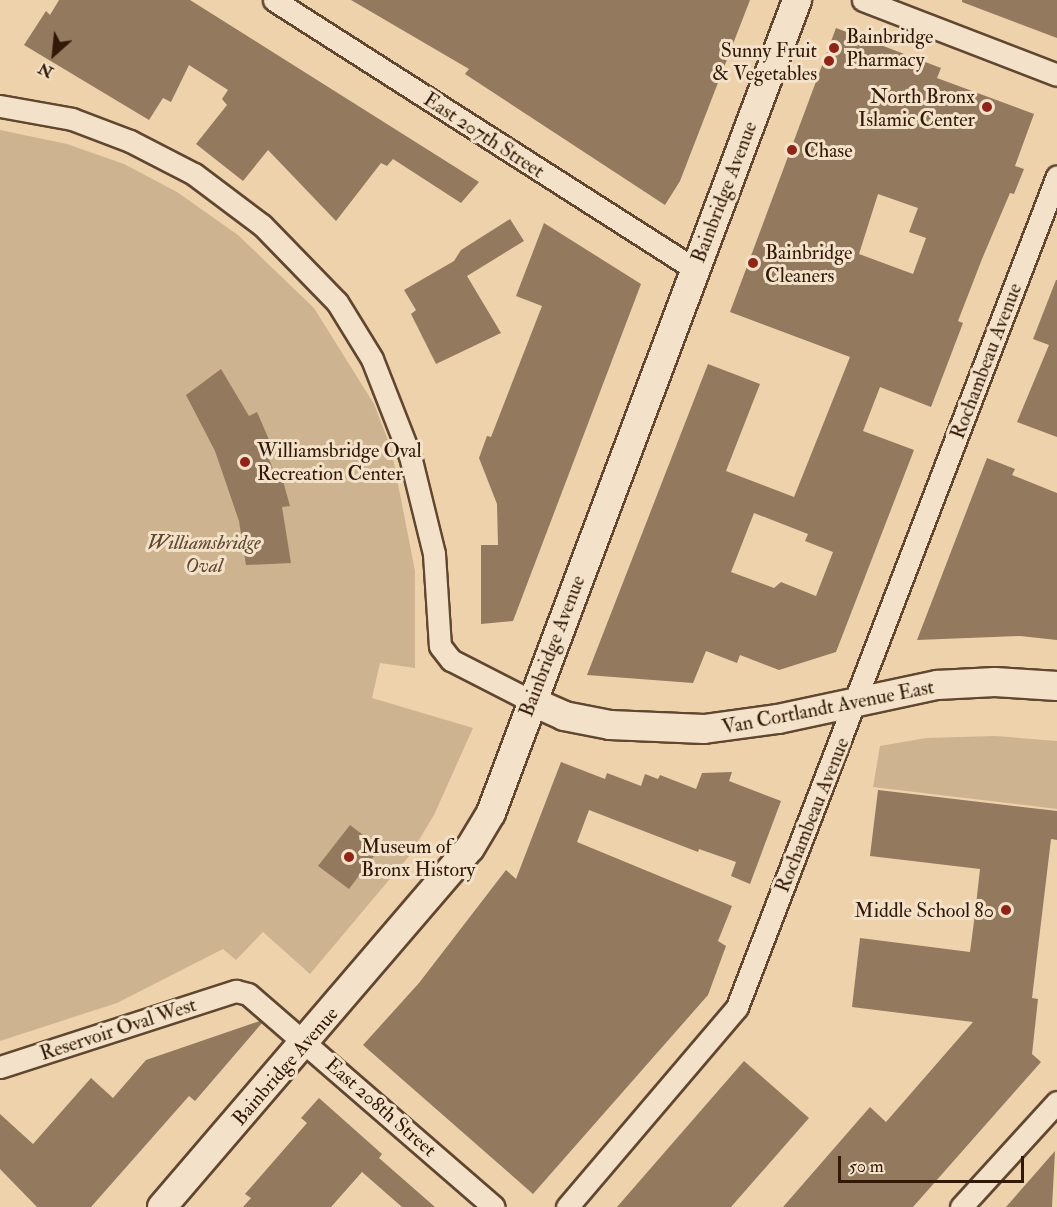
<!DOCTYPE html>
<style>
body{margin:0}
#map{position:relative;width:1057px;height:1207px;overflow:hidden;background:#edd2ac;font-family:"IM FELL Double Pica",serif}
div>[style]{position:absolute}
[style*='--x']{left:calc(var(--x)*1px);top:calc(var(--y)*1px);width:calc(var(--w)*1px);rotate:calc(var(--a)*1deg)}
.green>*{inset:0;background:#cdb390}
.building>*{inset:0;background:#93795d}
.roads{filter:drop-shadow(2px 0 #614730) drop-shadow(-2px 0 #614730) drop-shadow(0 2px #614730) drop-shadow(0 -2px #614730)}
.street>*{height:21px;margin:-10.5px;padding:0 10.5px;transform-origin:10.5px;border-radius:10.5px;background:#f3e2c9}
.secondary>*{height:28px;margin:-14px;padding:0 14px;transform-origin:14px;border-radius:14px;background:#f3e2c9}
.dots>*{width:16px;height:16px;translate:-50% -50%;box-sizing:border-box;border:3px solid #f3e2c9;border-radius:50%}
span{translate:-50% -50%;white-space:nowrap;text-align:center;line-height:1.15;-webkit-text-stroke:6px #f3e2c9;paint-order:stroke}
.poi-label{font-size:20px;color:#321907}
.left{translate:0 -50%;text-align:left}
.right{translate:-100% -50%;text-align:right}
.street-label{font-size:20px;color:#321907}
.park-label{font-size:20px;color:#604730;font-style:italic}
.north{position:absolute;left:24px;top:24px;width:60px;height:60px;-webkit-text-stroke:4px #f3e2c9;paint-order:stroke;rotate:207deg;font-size:16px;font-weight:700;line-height:24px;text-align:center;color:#321907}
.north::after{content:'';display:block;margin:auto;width:21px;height:27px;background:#321907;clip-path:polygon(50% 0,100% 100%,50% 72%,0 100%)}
.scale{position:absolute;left:838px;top:1156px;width:186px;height:27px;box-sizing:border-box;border:3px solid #321907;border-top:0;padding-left:8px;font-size:18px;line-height:21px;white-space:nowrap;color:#321907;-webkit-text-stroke:4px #f3e2c9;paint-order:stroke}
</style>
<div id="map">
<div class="green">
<div style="clip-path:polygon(0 130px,67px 144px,124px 164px,177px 192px,238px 235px,314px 308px,374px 404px,391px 448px,415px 571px,415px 668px,380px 663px,372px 698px,473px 728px,434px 815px,410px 855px,310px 974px,263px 932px,236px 960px,223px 949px,117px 1003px,0 1041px)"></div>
<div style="clip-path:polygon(995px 736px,1057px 741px,1057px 809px,873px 787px,880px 746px,926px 738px)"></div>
</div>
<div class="building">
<div style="clip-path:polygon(59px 0,190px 0,479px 182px,461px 203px,393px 159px,387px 166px,381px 163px,336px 221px,268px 150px,243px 181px,196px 144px,227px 105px,222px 99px,228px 90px,189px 65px,171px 102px,163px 98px,149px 120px,24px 45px,46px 11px,50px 15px)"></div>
<div style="clip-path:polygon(351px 0,750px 0,680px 181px,665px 205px,465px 74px,469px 69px)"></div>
<div style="clip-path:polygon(962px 0,1057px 0,1057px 38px,962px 2px)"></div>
<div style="clip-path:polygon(evenodd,836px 28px,941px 68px,937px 78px,1034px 114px,1015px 166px,1024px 169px,1014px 194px,1010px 193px,982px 259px,958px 321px,963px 323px,931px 407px,880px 387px,863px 431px,914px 450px,836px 652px,779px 670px,740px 655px,737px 663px,706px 651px,693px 683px,587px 675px,708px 364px,760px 384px,726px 471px,794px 497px,850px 357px,730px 312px,836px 28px,878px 194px,918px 208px,909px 232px,926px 238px,913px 274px,859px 254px,878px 194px,836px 28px,754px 513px,808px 534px,805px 541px,833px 552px,816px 596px,781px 582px,774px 588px,731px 572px,754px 513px)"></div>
<div style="clip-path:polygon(510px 219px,524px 241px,467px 276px,501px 333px,436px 364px,411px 314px,416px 310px,404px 290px,454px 261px,461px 250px)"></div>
<div style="clip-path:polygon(544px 223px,641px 284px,513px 621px,481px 624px,481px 545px,498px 545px,497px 504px,479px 458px,487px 436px,491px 437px,542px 306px,516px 296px)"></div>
<div style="clip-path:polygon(1056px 280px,1057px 280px,1057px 437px,1017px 422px,1049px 345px,1033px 339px)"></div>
<div style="clip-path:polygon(221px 369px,249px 416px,257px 412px,270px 442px,264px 445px,274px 472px,281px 474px,290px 506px,282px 507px,291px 563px,246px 565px,239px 521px,215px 451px,186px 395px)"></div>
<div style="clip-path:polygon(987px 458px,1015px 469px,1012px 475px,1057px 493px,1057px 640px,1020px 636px,917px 640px)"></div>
<div style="clip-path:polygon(561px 762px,605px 779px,607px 773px,641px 786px,645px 774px,658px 779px,660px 775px,696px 789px,702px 773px,732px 772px,729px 781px,781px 801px,750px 884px,731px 876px,736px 862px,699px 849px,698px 852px,589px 810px,577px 842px,732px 906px,718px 941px,726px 946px,708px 995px,533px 1194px,363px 1045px,419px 983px,506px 870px,516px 879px)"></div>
<div style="clip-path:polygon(878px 790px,1057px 811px,1057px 840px,1051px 839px,1032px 998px,1038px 999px,1032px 1054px,1041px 1062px,913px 1207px,783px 1207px,870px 1107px,886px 1122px,973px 1022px,852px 1007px,860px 938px,970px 952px,975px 914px,980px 869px,870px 856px)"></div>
<div style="clip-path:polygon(350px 825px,380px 848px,349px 889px,318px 866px)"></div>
<div style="clip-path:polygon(260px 1021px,262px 1023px,195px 1101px,189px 1096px,91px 1207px,37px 1207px,0 1169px,0 1114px,33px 1144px,91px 1078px,113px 1098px,146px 1060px)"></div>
<div style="clip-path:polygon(744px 1061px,809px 1118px,731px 1207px,617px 1207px)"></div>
<div style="clip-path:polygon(319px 1098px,382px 1154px,379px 1158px,435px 1207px,402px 1207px,362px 1172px,331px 1207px,243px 1207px,251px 1198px,245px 1194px,307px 1123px,301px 1118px)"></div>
<div style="clip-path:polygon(1055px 1151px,1052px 1207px,1006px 1207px)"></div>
</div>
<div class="roads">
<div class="street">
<div style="--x:274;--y:0;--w:499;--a:32.6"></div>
<div style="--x:863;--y:0;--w:208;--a:21.1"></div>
<div style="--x:0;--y:106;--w:73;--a:10.2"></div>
<div style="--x:72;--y:119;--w:62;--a:20.8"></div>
<div style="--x:130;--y:141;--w:72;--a:27.3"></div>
<div style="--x:194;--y:174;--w:85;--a:36.9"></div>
<div style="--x:262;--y:225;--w:107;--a:45.8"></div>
<div style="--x:337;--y:302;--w:67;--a:58.4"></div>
<div style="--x:372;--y:359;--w:104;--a:68.6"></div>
<div style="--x:410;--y:456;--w:101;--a:76.2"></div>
<div style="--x:434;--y:554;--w:92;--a:86.3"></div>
<div style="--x:440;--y:646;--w:18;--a:52"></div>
<div style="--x:451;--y:660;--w:90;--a:27.1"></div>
<div style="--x:0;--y:1067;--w:248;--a:-17.9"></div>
<div style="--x:236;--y:991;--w:12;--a:14"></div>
<div style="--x:248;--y:994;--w:325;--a:40.9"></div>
<div style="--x:567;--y:1207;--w:262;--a:-49.6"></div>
<div style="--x:737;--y:1007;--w:890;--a:-68.94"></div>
<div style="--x:961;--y:1207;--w:142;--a:-47.6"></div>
</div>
<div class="secondary">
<div style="--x:531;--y:701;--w:36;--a:24"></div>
<div style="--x:564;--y:716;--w:47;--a:11.1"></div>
<div style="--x:610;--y:725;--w:94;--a:2.4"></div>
<div style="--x:704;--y:729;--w:75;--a:-7.7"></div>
<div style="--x:778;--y:719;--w:163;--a:-12.1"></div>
<div style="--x:937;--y:685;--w:58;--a:-3"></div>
<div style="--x:995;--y:682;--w:62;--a:3.7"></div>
<div style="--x:162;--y:1207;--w:473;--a:-49.4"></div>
<div style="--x:470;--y:848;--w:41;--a:-59"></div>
<div style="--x:491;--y:813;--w:869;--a:-69.37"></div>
</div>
</div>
<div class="dots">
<div style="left:834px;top:48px;background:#8f2418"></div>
<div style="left:829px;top:61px;background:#8f2418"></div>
<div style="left:987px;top:107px;background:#8f2418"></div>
<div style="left:792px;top:150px;background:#8f2418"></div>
<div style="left:753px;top:263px;background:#8f2418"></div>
<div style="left:245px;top:462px;background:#8f2418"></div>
<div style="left:349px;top:857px;background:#8f2418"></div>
<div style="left:1006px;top:910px;background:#8f2418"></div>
</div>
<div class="poi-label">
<span class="left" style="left:846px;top:48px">Bainbridge<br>Pharmacy</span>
<span class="right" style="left:817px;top:62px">Sunny Fruit<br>&amp; Vegetables</span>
<span class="right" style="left:975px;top:108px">North Bronx<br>Islamic Center</span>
<span class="left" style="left:804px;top:150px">Chase</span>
<span class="left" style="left:765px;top:264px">Bainbridge<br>Cleaners</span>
<span class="left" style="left:257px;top:462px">Williamsbridge Oval<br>Recreation Center</span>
<span class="left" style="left:361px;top:858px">Museum of<br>Bronx History</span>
<span class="right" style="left:994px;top:910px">Middle School 80</span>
</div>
<div class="street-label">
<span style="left:484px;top:135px;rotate:33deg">East 207th Street</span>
<span style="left:724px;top:192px;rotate:-69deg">Bainbridge Avenue</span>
<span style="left:986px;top:361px;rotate:-69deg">Rochambeau Avenue</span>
<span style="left:552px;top:646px;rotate:-69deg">Bainbridge Avenue</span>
<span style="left:828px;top:707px;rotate:-11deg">Van Cortlandt Avenue East</span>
<span style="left:812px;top:815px;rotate:-68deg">Rochambeau Avenue</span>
<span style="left:118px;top:1029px;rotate:-18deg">Reservoir Oval West</span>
<span style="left:285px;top:1066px;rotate:-49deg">Bainbridge Avenue</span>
<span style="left:381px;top:1107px;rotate:41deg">East 208th Street</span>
</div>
<div class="park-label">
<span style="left:204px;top:554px">Williamsbridge<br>Oval</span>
</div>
<div class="north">N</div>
<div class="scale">50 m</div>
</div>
